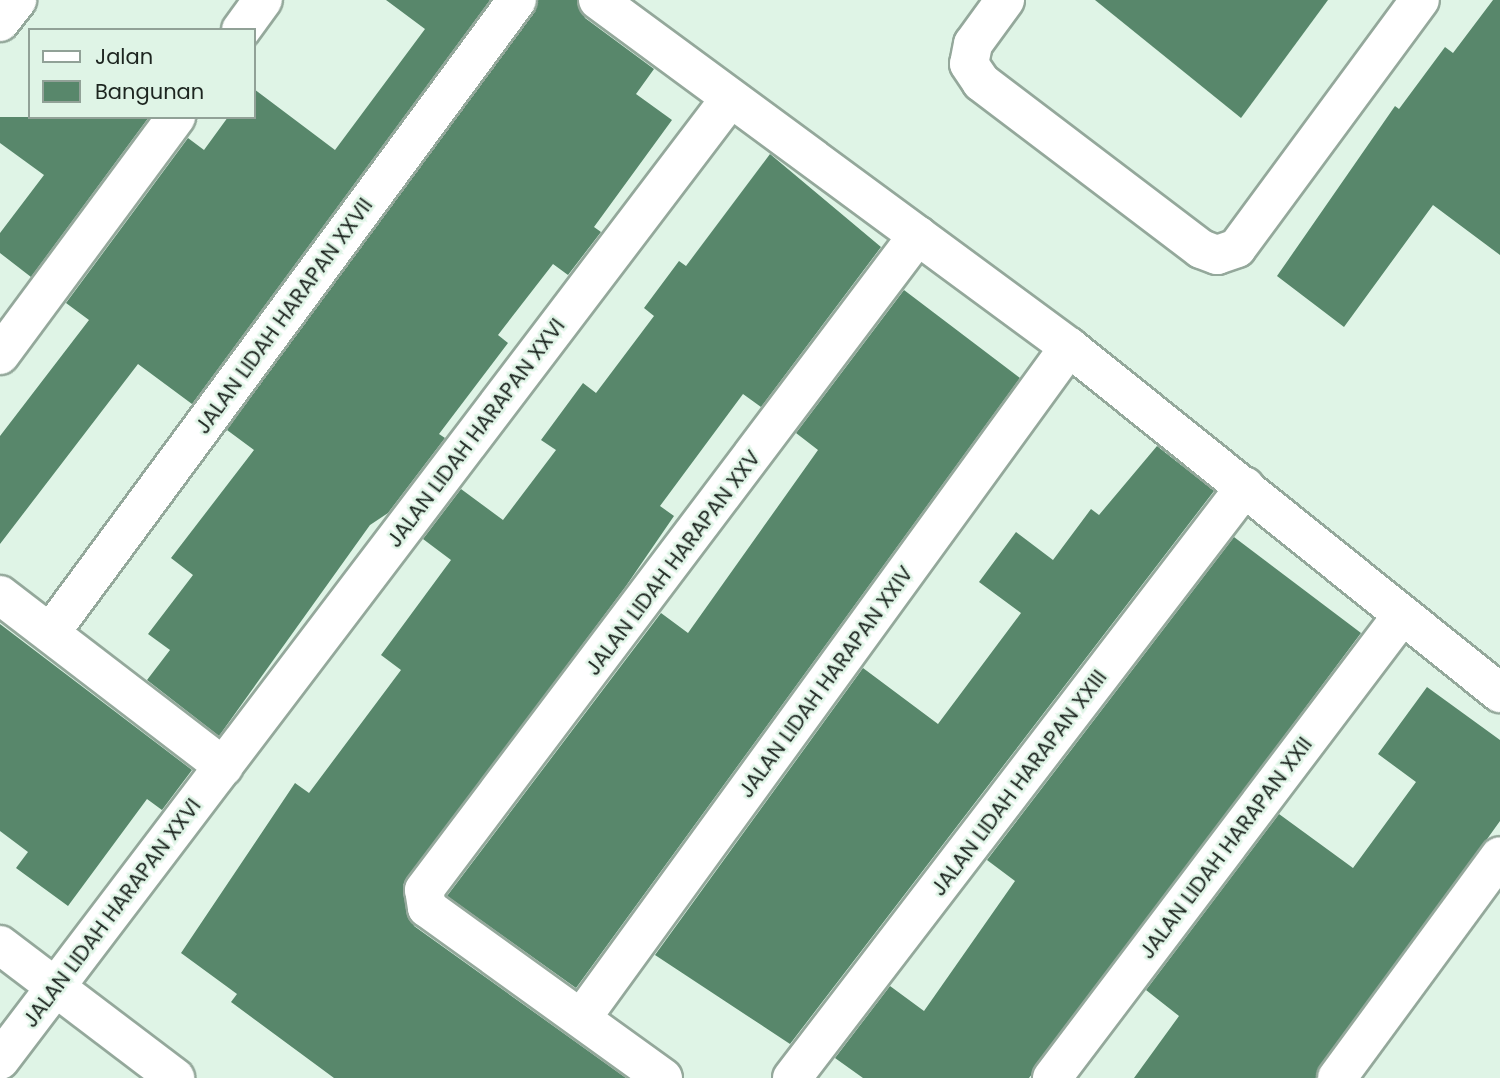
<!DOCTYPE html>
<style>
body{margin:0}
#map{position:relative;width:1500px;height:1078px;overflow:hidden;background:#dff4e6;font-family:Poppins,sans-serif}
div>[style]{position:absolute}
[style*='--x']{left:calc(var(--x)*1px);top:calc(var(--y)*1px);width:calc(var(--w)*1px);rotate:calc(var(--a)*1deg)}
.building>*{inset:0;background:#58876b}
.roads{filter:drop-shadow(2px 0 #94a89b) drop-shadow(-2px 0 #94a89b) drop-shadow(0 2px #94a89b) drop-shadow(0 -2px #94a89b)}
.minor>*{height:38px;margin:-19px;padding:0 19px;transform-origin:19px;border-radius:19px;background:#fff}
span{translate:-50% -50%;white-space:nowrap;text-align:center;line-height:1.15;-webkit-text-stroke:5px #dff4e6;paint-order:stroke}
.street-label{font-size:21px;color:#1d2520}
.legend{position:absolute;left:28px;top:28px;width:228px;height:91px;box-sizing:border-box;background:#dff4e6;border:2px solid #91a197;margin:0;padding:9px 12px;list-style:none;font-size:21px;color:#1d2520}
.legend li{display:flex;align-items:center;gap:14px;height:35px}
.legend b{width:35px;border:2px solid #91a197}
</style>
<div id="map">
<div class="building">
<div style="clip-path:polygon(386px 0,490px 0,192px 404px,138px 364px,0 544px,0 436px,89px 320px,66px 303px,188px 138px,204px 150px,228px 117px,254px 117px,254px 89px,335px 150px,425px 29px)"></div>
<div style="clip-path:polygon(538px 0,577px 0,585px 18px,654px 69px,636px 94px,672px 120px,594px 227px,601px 232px,568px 275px,553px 264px,498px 335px,508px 343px,439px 434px,445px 438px,388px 513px,370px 525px,219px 736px,147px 680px,170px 650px,148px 634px,193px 575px,171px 558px,254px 450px,227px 430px)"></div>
<div style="clip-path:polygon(1095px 0,1328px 0,1241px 118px)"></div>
<div style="clip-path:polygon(1493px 0,1500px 0,1500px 255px,1433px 205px,1344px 327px,1277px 276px,1395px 106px,1399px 109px,1445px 47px,1453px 53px)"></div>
<div style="clip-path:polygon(0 117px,149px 117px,31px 277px,0 253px,0 233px,44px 175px,0 143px)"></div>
<div style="clip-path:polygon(770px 154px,881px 247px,761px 407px,743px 394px,660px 506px,674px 516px,626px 586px,403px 885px,414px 926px,626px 1078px,334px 1078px,231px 1002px,237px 994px,181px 953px,295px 783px,309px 793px,401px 670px,381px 655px,451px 560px,423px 539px,461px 489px,503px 520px,556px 450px,541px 440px,583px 383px,596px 393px,654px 316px,644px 308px,679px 261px,686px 266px)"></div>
<div style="clip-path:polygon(904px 290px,1020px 378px,576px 988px,447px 896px,661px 613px,688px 633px,818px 450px,796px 433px)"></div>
<div style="clip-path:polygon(1157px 446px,1214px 491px,790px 1044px,655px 955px,863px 668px,938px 724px,1021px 613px,979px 582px,1016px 532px,1053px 560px,1091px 509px,1099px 515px)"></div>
<div style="clip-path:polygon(1234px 537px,1361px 633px,1029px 1078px,863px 1078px,835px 1058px,890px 986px,924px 1011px,1015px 881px,987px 860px)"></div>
<div style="clip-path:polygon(0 624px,192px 770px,162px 810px,147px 799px,68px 906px,16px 868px,28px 852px,0 831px)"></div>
<div style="clip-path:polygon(1427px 687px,1500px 740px,1500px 821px,1316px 1078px,1134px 1078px,1179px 1016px,1146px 990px,1279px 814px,1353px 868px,1416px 782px,1378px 754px)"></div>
</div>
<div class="roads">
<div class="minor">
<div style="--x:598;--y:0;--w:585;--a:36.38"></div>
<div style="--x:1069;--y:347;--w:553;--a:38.76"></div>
<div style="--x:1005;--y:0;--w:54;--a:126"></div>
<div style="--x:973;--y:44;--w:20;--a:101"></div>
<div style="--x:969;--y:64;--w:22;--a:56"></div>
<div style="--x:981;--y:82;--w:276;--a:37.2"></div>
<div style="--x:1201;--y:249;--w:17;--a:21"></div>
<div style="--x:1217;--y:255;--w:21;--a:-19"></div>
<div style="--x:1237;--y:248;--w:308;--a:-53.6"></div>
<div style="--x:0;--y:22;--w:28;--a:-52"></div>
<div style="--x:241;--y:30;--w:37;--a:-54"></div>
<div style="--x:0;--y:355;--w:296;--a:-53.5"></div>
<div style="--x:0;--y:595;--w:282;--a:37.5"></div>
<div style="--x:51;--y:632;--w:785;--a:-53.6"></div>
<div style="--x:0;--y:945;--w:220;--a:37.2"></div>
<div style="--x:583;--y:1016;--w:827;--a:-54"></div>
<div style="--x:0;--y:1060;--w:1205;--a:-52.79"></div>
<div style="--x:663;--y:1078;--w:291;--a:-144.2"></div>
<div style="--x:427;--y:908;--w:18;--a:-99"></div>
<div style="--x:424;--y:890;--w:820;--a:-52.98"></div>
<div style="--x:792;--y:1078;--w:745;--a:-52.53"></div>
<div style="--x:1052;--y:1078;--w:577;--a:-52.89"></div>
<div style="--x:1337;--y:1078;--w:275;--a:-53.7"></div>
</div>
</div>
<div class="street-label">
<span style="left:284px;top:316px;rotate:-54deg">JALAN LIDAH HARAPAN XXVII</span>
<span style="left:476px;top:433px;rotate:-53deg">JALAN LIDAH HARAPAN XXVI</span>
<span style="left:673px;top:563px;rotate:-53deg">JALAN LIDAH HARAPAN XXV</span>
<span style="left:826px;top:682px;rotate:-54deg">JALAN LIDAH HARAPAN XXIV</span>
<span style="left:1019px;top:783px;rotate:-53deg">JALAN LIDAH HARAPAN XXIII</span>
<span style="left:1226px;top:848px;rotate:-53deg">JALAN LIDAH HARAPAN XXII</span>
<span style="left:112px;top:913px;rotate:-53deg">JALAN LIDAH HARAPAN XXVI</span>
</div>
<ul class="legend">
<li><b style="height:9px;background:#fff"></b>Jalan</li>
<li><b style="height:19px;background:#58876b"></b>Bangunan</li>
</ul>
</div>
